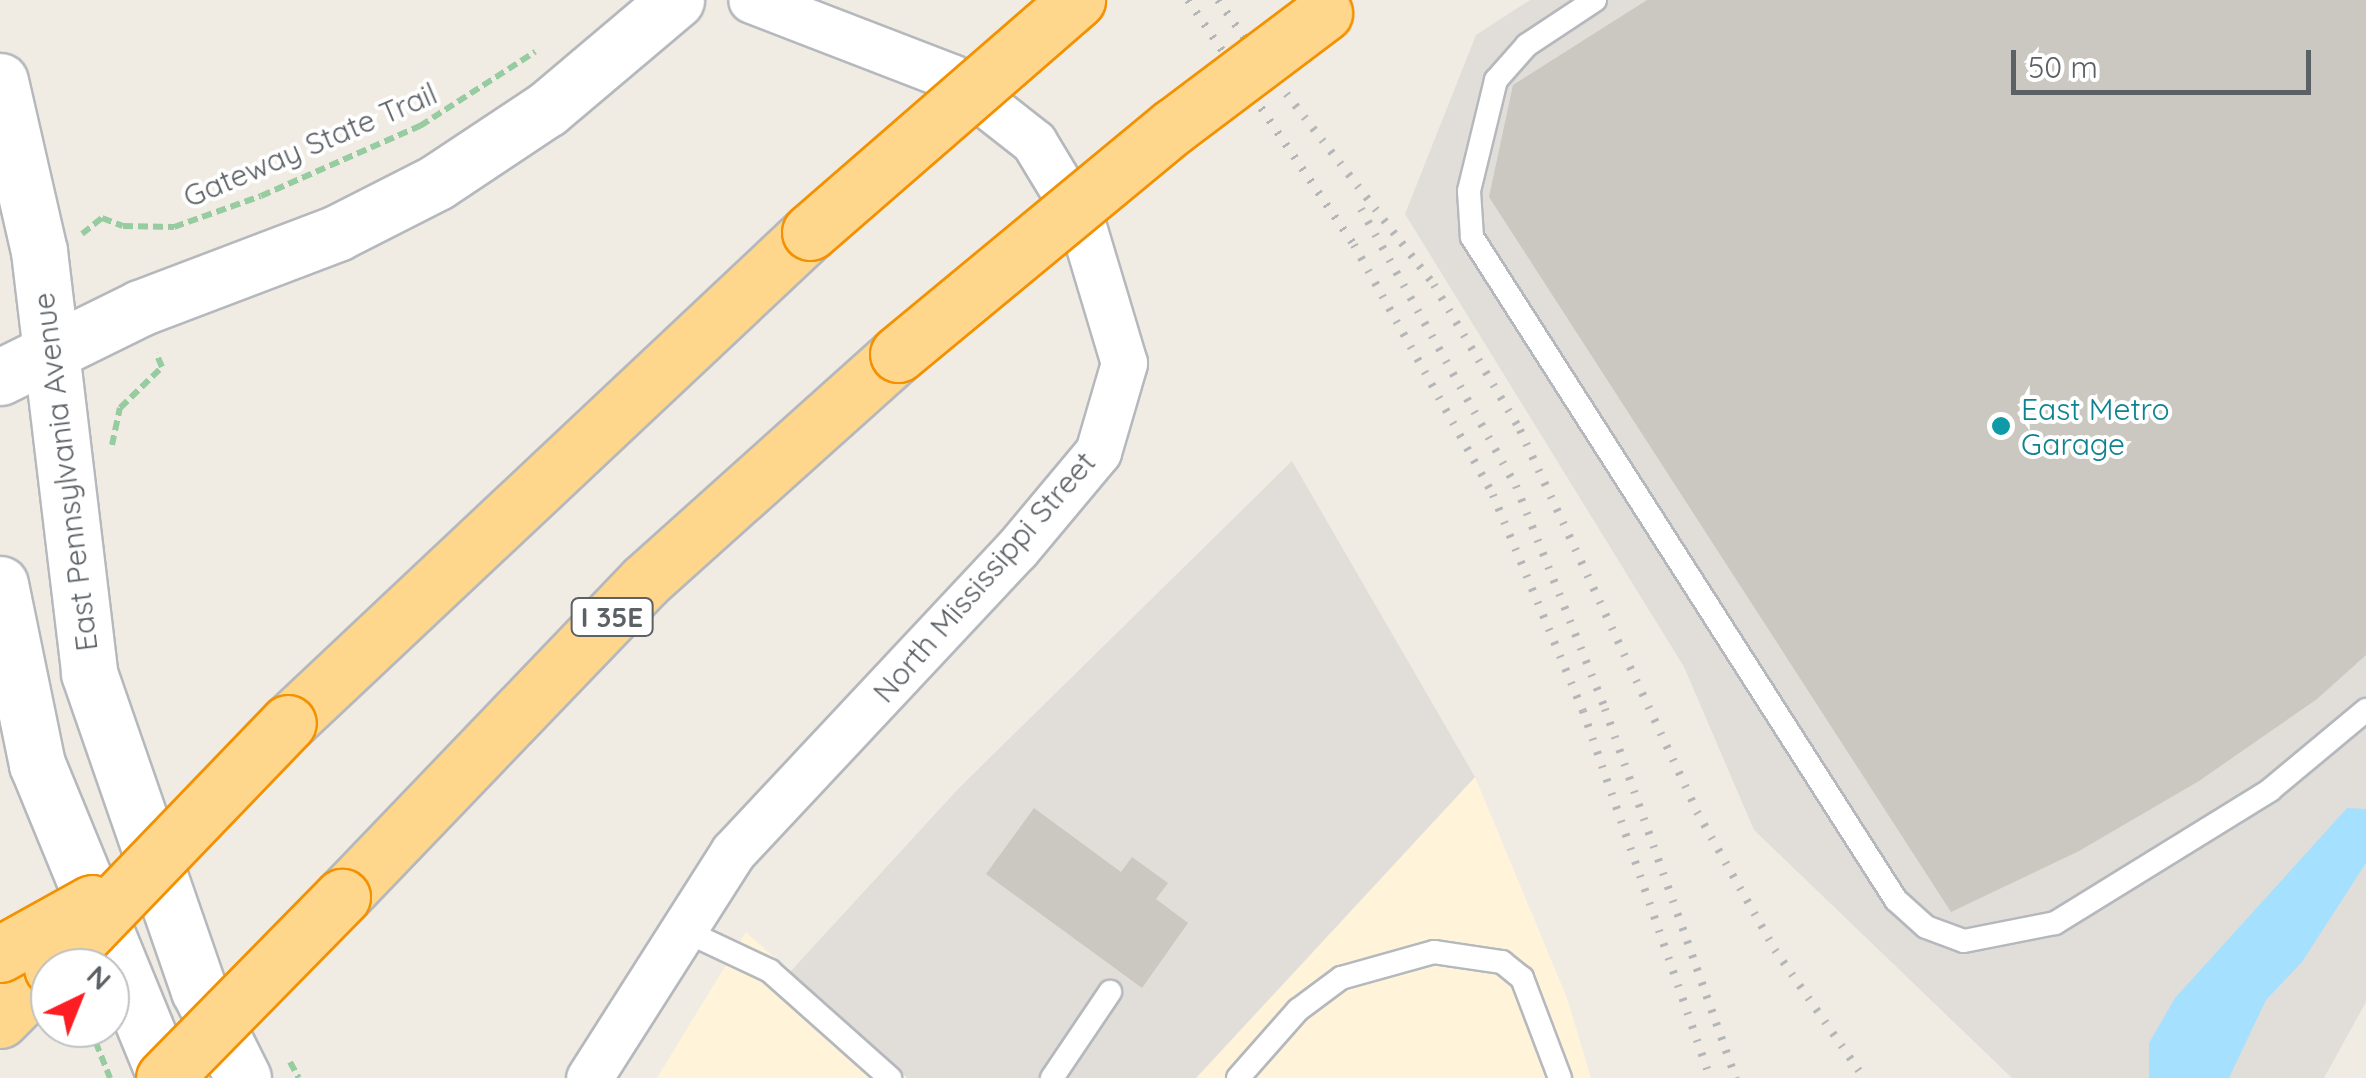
<!DOCTYPE html>
<style>
body{margin:0}
#map{position:relative;width:2366px;height:1078px;overflow:hidden;background:#f0ece4;font-family:Quicksand,sans-serif}
div>[style]{position:absolute}
[style*='--x']{left:calc(var(--x)*1px);top:calc(var(--y)*1px);width:calc(var(--w)*1px);rotate:calc(var(--a)*1deg)}
.commercial>*{inset:0;background:#fff3da}
.industrial>*{inset:0;background:#e1ded9}
.water>*{inset:0;background:#a5e0ff}
.building>*{inset:0;background:#cbc7c1}
.path>*{height:6px;margin-top:-3px;transform-origin:0;background:repeating-linear-gradient(90deg,#96cca0 0 10px,transparent 0 15px)}
.roads{filter:drop-shadow(2px 0 #b5b8bc) drop-shadow(-2px 0 #b5b8bc) drop-shadow(0 2px #b5b8bc) drop-shadow(0 -2px #b5b8bc)}
.lane>*{height:22px;margin:-11px;padding:0 11px;transform-origin:11px;border-radius:11px;background:#fff}
.street>*{height:45px;margin:-22.5px;padding:0 22.5px;transform-origin:22.5px;border-radius:22.5px;background:#fff}
.secondary>*{height:55px;margin:-27.5px;padding:0 27.5px;transform-origin:27.5px;border-radius:27.5px;background:#fff}
.highway>*{height:55px;margin:-27.5px;padding:0 27.5px;transform-origin:27.5px;border-radius:27.5px;background:#ffd78c}
.rail>*{height:8px;margin-top:-4px;transform-origin:0;background:repeating-linear-gradient(90deg,#b4b5b6 0 2.5px,transparent 0 14.5px)}
.bridges{filter:drop-shadow(2px 0 #f49100) drop-shadow(-2px 0 #f49100) drop-shadow(0 2px #f49100) drop-shadow(0 -2px #f49100)}
.highway-bridge>*{height:55px;margin:-27.5px;padding:0 27.5px;transform-origin:27.5px;border-radius:27.5px;background:#ffd78c}
.dots>*{width:28px;height:28px;translate:-50% -50%;box-sizing:border-box;border:5px solid #fff;border-radius:50%}
span{translate:-50% -50%;white-space:nowrap;text-align:center;line-height:1.15;-webkit-text-stroke:8px #fff;paint-order:stroke}
.shield-label span{padding:2px 8px;background:#fff;border:2px solid;border-radius:8px;-webkit-text-stroke-width:0}
.shield-label{font-size:28px;color:#5c6166;font-weight:700}
.street-label{font-size:30px;color:#5c6166}
.culture-label{font-size:30px;color:#0d838f}
.left{translate:0 -50%;text-align:left}
.north{position:absolute;left:30px;top:948px;width:100px;height:100px;box-sizing:border-box;background:#fff;border:2px solid #bec0c2;border-radius:50%;rotate:43deg;font-size:28px;font-weight:700;line-height:40px;text-align:center;color:#5c6166}
.north::after{content:'';display:block;margin:auto;width:35px;height:45px;background:#fc1e22;clip-path:polygon(50% 0,100% 100%,50% 72%,0 100%)}
.scale{position:absolute;left:2011px;top:50px;width:300px;height:45px;box-sizing:border-box;border:5px solid #5c6166;border-top:0;padding-left:12px;font-size:30px;line-height:35px;white-space:nowrap;color:#5c6166;-webkit-text-stroke:8px #fff;paint-order:stroke}
</style>
<div id="map">
<div class="commercial">
<div style="clip-path:polygon(1475px 777px,1567px 998px,1591px 1078px,1196px 1078px)"></div>
<div style="clip-path:polygon(746px 932px,907px 1078px,657px 1078px)"></div>
</div>
<div class="industrial">
<div style="clip-path:polygon(1530px 0,2366px 0,2366px 1002px,2324px 1078px,2012px 1078px,1754px 830px,1684px 667px,1405px 214px,1476px 35px)"></div>
<div style="clip-path:polygon(1292px 461px,1475px 777px,1196px 1078px,907px 1078px,790px 972px,959px 788px)"></div>
</div>
<div class="water">
<div style="clip-path:polygon(2347px 808px,2366px 809px,2366px 863px,2302px 962px,2266px 1000px,2229px 1078px,2149px 1078px,2149px 1043px,2175px 998px)"></div>
</div>
<div class="building">
<div style="clip-path:polygon(1647px 0,2366px 0,2366px 655px,2317px 699px,2199px 781px,2079px 851px,1951px 912px,1489px 197px,1513px 85px)"></div>
<div style="clip-path:polygon(1034px 808px,1121px 872px,1132px 857px,1168px 883px,1156px 899px,1188px 923px,1142px 988px,986px 874px)"></div>
</div>
<div class="path">
<div style="--x:82;--y:234;--w:26;--a:-39"></div>
<div style="--x:102;--y:218;--w:22;--a:21"></div>
<div style="--x:123;--y:226;--w:51;--a:1.1"></div>
<div style="--x:174;--y:227;--w:92;--a:-19.6"></div>
<div style="--x:261;--y:196;--w:174;--a:-23.8"></div>
<div style="--x:420;--y:126;--w:137;--a:-32.8"></div>
<div style="--x:112;--y:445;--w:38;--a:-78"></div>
<div style="--x:120;--y:408;--w:59;--a:-44.3"></div>
<div style="--x:162;--y:367;--w:15;--a:-113"></div>
<div style="--x:90;--y:1028;--w:54;--a:68.2"></div>
<div style="--x:290;--y:1062;--w:18;--a:61"></div>
</div>
<div class="roads">
<div class="lane">
<div style="--x:1595;--y:0;--w:82;--a:146.5"></div>
<div style="--x:1527;--y:45;--w:47;--a:131.5"></div>
<div style="--x:1496;--y:80;--w:114;--a:103.7"></div>
<div style="--x:1469;--y:191;--w:46;--a:86.3"></div>
<div style="--x:1472;--y:237;--w:787;--a:57.4"></div>
<div style="--x:1896;--y:900;--w:40;--a:42"></div>
<div style="--x:1926;--y:927;--w:40;--a:20.2"></div>
<div style="--x:1964;--y:941;--w:93;--a:-11.2"></div>
<div style="--x:2055;--y:923;--w:253;--a:-31.7"></div>
<div style="--x:2270;--y:790;--w:125;--a:-39.8"></div>
<div style="--x:683;--y:930;--w:96;--a:25.2"></div>
<div style="--x:770;--y:971;--w:161;--a:41.7"></div>
<div style="--x:1052;--y:1078;--w:104;--a:-56"></div>
<div style="--x:1238;--y:1078;--w:91;--a:-48.6"></div>
<div style="--x:1298;--y:1010;--w:54;--a:-36.7"></div>
<div style="--x:1341;--y:978;--w:97;--a:-15.6"></div>
<div style="--x:1434;--y:952;--w:69;--a:8.4"></div>
<div style="--x:1502;--y:962;--w:26;--a:39"></div>
<div style="--x:1522;--y:978;--w:107;--a:69.2"></div>
</div>
<div class="street">
<div style="--x:589;--y:1078;--w:268;--a:-57.5"></div>
<div style="--x:733;--y:852;--w:414;--a:-46.9"></div>
<div style="--x:1016;--y:550;--w:128;--a:-50.1"></div>
<div style="--x:1098;--y:452;--w:93;--a:-73.7"></div>
<div style="--x:1124;--y:363;--w:149;--a:-106.7"></div>
<div style="--x:1081;--y:220;--w:91;--a:-121.1"></div>
<div style="--x:1034;--y:142;--w:105;--a:-141.9"></div>
<div style="--x:951;--y:77;--w:214;--a:-158.9"></div>
</div>
<div class="secondary">
<div style="--x:0;--y:81;--w:174;--a:77.1"></div>
<div style="--x:39;--y:251;--w:425;--a:83.2"></div>
<div style="--x:89;--y:673;--w:336;--a:70.9"></div>
<div style="--x:199;--y:990;--w:98;--a:63.4"></div>
<div style="--x:0;--y:377;--w:156;--a:-26.2"></div>
<div style="--x:140;--y:308;--w:211;--a:-20.8"></div>
<div style="--x:337;--y:233;--w:112;--a:-27"></div>
<div style="--x:437;--y:182;--w:132;--a:-33.6"></div>
<div style="--x:547;--y:109;--w:169;--a:-40.2"></div>
<div style="--x:0;--y:584;--w:184;--a:78.4"></div>
<div style="--x:37;--y:764;--w:339;--a:67.7"></div>
</div>
<div class="highway">
<div style="--x:288;--y:723;--w:717;--a:-43.25"></div>
<div style="--x:342;--y:897;--w:438;--a:-46.2"></div>
<div style="--x:645;--y:581;--w:340;--a:-41.9"></div>
<div style="--x:0;--y:1020;--w:71;--a:-45"></div>
</div>
</div>
<div class="rail">
<div style="--x:1188;--y:0;--w:296;--a:55.9"></div>
<div style="--x:1354;--y:245;--w:286;--a:60.9"></div>
<div style="--x:1493;--y:495;--w:234;--a:67.4"></div>
<div style="--x:1583;--y:711;--w:388;--a:70.9"></div>
<div style="--x:1218;--y:0;--w:73;--a:55"></div>
<div style="--x:1251;--y:48;--w:299;--a:52.3"></div>
<div style="--x:1434;--y:285;--w:169;--a:59.3"></div>
<div style="--x:1520;--y:430;--w:421;--a:65.1"></div>
<div style="--x:1697;--y:812;--w:159;--a:60.5"></div>
<div style="--x:1775;--y:950;--w:156;--a:55.2"></div>
<div style="--x:1361;--y:209;--w:317;--a:60.8"></div>
<div style="--x:1516;--y:486;--w:240;--a:68.2"></div>
<div style="--x:1605;--y:709;--w:392;--a:70.5"></div>
</div>
<div class="bridges">
<div class="highway-bridge">
<div style="--x:810;--y:232;--w:354;--a:-41"></div>
<div style="--x:898;--y:354;--w:358;--a:-39.6"></div>
<div style="--x:1174;--y:126;--w:188;--a:-37"></div>
<div style="--x:0;--y:954;--w:105;--a:-29"></div>
<div style="--x:52;--y:968;--w:340;--a:-46.1"></div>
<div style="--x:164;--y:1078;--w:254;--a:-45.5"></div>
</div>
</div>
<div class="dots">
<div style="left:2001px;top:426px;background:#0f9aa8"></div>
</div>
<div class="shield-label">
<span style="left:612px;top:617px">I 35E</span>
</div>
<div class="street-label">
<span style="left:310px;top:145px;rotate:-23deg">Gateway State Trail</span>
<span style="left:65px;top:472px;rotate:-97deg">East Pennsylvania Avenue</span>
<span style="left:984px;top:577px;rotate:-49deg">North Mississippi Street</span>
</div>
<div class="culture-label">
<span class="left" style="left:2021px;top:426px">East Metro<br>Garage</span>
</div>
<div class="north">N</div>
<div class="scale">50 m</div>
</div>
